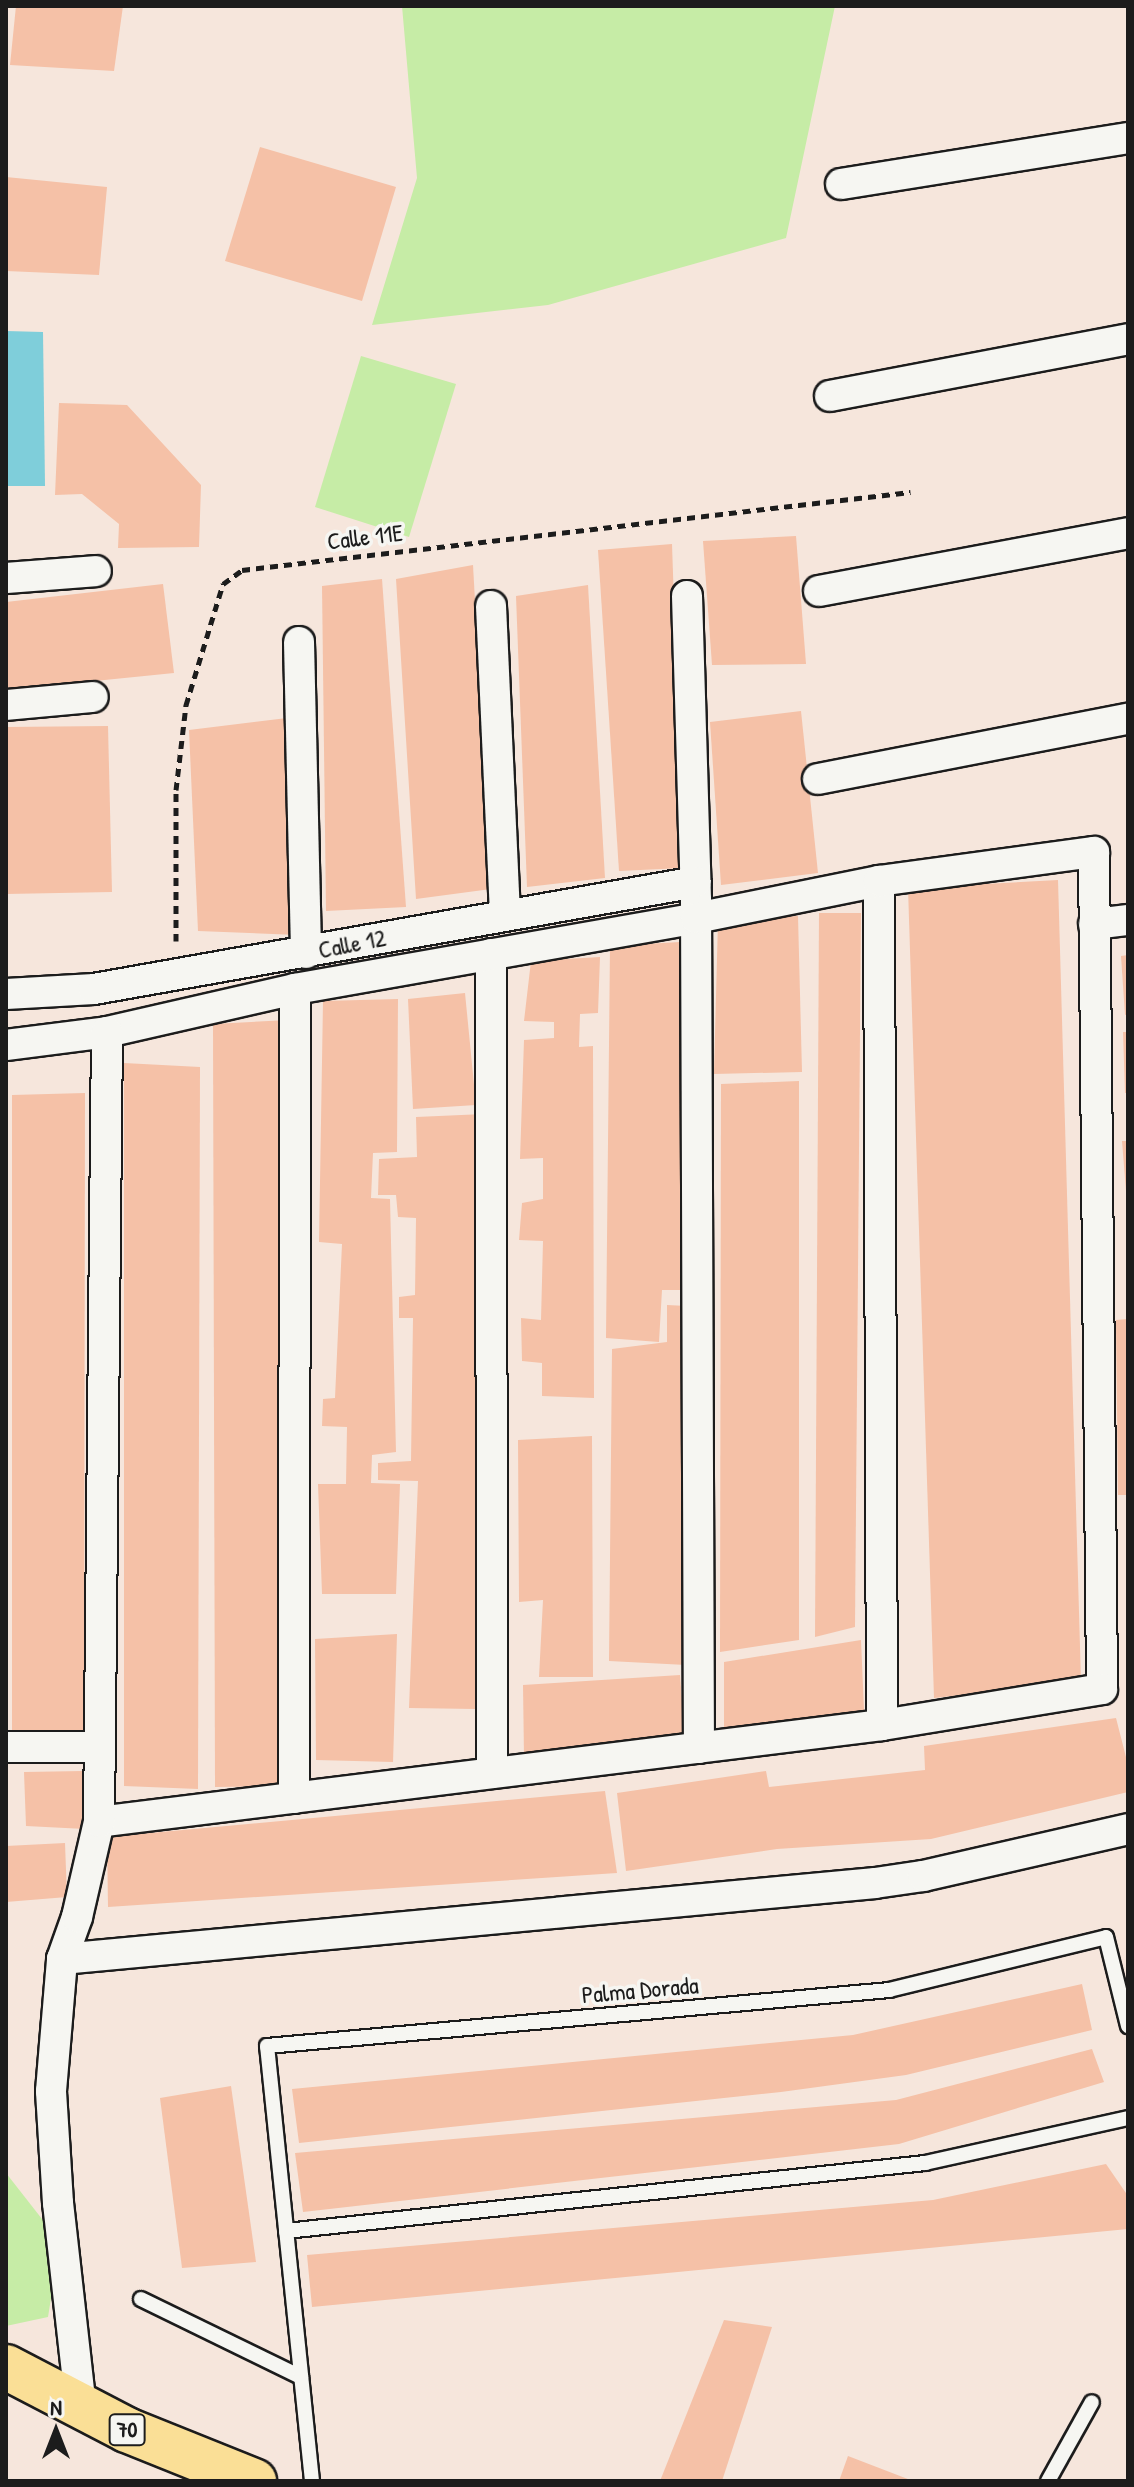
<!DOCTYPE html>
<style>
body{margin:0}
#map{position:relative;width:1134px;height:2487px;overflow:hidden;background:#f6e6dc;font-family:"Patrick Hand",sans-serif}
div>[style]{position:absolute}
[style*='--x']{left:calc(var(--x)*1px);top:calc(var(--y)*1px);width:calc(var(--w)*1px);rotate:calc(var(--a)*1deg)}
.green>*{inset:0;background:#c6eca6}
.water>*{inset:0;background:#7fceda}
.building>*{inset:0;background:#f5c1a7}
.path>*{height:5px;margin-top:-2.5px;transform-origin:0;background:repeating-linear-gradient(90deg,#1c1c1c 0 8px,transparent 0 14px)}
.roads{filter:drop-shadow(2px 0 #1c1c1c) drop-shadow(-2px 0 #1c1c1c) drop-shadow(0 2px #1c1c1c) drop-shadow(0 -2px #1c1c1c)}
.service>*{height:14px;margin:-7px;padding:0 7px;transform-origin:7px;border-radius:7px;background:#f6f6f2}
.minor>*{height:30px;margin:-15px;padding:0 15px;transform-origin:15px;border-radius:15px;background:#f6f6f2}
.trunk>*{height:44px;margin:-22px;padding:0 22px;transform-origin:22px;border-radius:22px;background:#fadf96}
span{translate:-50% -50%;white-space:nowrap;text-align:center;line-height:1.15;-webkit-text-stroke:7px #f6f6f2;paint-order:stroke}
.shield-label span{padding:2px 6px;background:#f6f6f2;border:2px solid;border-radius:6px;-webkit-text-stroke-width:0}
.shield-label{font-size:22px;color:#1c1c1c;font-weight:700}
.street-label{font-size:24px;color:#1c1c1c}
.frame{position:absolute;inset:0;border:8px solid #1c1c1c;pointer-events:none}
.north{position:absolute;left:16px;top:2391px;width:80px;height:80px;-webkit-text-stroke:6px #f6f6f2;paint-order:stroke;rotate:0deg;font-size:22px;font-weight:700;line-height:32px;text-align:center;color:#1c1c1c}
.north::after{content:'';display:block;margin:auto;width:28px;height:36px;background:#1c1c1c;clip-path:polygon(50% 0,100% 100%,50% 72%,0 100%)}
</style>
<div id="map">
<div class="green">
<div style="clip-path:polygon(402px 6px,835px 6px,786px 238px,548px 305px,372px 325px,417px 178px)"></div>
<div style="clip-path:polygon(361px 356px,456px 384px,409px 537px,315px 507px)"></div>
<div style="clip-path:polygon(6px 2173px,60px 2242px,48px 2317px,6px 2326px)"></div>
</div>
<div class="water">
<div style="clip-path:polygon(6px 331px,43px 332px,45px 486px,6px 486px)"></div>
</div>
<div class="building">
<div style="clip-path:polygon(16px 6px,123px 6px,114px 71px,10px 65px)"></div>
<div style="clip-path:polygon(260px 147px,396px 187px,362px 301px,225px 261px)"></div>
<div style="clip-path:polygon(6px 177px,107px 187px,99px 275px,6px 271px)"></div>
<div style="clip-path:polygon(59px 403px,127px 405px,201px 485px,199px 547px,118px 548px,119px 524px,82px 494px,55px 495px)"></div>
<div style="clip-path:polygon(796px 536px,806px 664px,712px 665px,703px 541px)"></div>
<div style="clip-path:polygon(672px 544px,683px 868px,619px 871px,598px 550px)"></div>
<div style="clip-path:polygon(473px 565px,491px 889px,416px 899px,396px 579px)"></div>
<div style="clip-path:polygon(382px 579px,406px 907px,326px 911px,322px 586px)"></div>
<div style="clip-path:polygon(163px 584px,174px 673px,6px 690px,6px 602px)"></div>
<div style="clip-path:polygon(588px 585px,605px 878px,527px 887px,516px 596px)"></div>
<div style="clip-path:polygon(801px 711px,818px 873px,721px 885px,710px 722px)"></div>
<div style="clip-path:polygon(287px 718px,298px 935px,198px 931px,189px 730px)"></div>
<div style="clip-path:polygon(108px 726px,112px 892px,6px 894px,6px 727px)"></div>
<div style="clip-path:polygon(1058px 880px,1081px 1682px,934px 1698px,908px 888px)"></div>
<div style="clip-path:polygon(819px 913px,861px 913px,855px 1627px,815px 1637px)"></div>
<div style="clip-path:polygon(798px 916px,802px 1072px,714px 1074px,718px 920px)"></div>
<div style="clip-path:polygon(680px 942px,683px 1290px,662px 1290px,659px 1342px,606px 1338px,610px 946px)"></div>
<div style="clip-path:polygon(1128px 955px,1128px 1014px,1125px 1015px,1121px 956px)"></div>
<div style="clip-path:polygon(600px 957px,598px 1013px,580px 1014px,579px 1047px,593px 1046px,594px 1398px,542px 1396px,542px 1363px,522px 1361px,521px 1318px,541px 1320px,543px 1241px,519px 1240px,522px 1203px,543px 1199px,543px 1158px,520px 1159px,524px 1040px,554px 1038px,554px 1022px,524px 1021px,531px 961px)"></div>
<div style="clip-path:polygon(465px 993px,476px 1105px,413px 1109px,408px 999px)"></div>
<div style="clip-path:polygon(398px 999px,397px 1152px,373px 1153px,371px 1198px,390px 1199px,396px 1452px,372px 1455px,371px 1483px,400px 1484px,396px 1594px,322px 1594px,318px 1484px,346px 1484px,347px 1427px,322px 1426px,323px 1399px,335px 1398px,342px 1244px,319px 1242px,323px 1001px)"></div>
<div style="clip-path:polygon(288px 1020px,282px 1786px,215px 1787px,213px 1024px)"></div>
<div style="clip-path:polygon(1123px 1032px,1128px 1032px,1128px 1093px,1125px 1093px)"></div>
<div style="clip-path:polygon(124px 1063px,200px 1067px,198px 1789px,124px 1786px)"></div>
<div style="clip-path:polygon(799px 1081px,799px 1640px,720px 1652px,721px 1084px)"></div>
<div style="clip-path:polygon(85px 1093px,84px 1734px,12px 1737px,12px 1095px)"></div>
<div style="clip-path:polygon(484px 1114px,475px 1709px,409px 1708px,418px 1481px,378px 1480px,378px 1463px,411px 1461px,413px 1318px,399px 1318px,399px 1297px,415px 1295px,416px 1218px,398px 1217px,396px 1195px,378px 1195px,379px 1159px,417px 1157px,416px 1117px)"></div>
<div style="clip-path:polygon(1122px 1141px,1128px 1141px,1128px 1191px,1126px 1191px)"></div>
<div style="clip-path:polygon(667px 1305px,687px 1306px,686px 1665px,609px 1661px,612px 1349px,667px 1342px)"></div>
<div style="clip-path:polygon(1128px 1319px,1128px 1495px,1118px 1495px,1116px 1320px)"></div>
<div style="clip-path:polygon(592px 1436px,593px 1677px,539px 1677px,543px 1600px,519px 1602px,518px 1440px)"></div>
<div style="clip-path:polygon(397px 1634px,393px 1762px,316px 1760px,315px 1639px)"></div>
<div style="clip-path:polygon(861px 1640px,864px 1710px,724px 1732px,724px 1662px)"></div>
<div style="clip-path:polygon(680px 1675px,685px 1740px,524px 1757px,523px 1685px)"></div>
<div style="clip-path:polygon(1116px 1718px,1128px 1765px,1128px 1792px,931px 1839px,777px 1849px,626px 1871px,617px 1793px,766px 1771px,769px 1787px,925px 1770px,924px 1746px)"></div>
<div style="clip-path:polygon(83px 1771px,85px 1829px,26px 1826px,24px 1772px)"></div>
<div style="clip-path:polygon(605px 1791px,617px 1873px,108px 1907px,107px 1837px)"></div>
<div style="clip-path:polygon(65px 1843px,67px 1897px,6px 1902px,6px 1846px)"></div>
<div style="clip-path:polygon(1082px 1984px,1092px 2030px,906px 2075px,781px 2092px,299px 2143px,292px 2089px,853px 2035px)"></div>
<div style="clip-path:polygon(1092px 2049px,1104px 2082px,899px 2144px,303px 2212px,295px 2153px,896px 2100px)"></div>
<div style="clip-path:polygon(231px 2086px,256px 2262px,182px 2268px,160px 2098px)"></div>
<div style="clip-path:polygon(1106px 2164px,1128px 2196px,1128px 2229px,312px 2307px,307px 2255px,933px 2200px)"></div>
<div style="clip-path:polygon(724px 2320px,772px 2327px,722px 2481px,660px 2481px)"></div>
<div style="clip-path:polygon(848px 2456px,913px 2481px,839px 2481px)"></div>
</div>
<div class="path">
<div style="--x:176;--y:941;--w:151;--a:-90"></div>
<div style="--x:176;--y:790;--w:86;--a:-83.3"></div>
<div style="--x:186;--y:705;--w:127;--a:-73"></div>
<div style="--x:223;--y:584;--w:24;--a:-36"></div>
<div style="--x:242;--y:570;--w:673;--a:-6.66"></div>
</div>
<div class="roads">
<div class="service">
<div style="--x:286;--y:2231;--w:643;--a:-6.07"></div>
<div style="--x:925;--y:2163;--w:208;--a:-12.5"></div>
<div style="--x:141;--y:2299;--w:178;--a:26"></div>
<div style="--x:312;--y:2481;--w:437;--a:-95.9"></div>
<div style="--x:267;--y:2046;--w:625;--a:-5.14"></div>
<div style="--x:889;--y:1990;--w:223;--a:-13.7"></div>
<div style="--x:1106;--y:1937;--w:92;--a:76.1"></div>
<div style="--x:1048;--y:2481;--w:90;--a:-60.9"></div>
</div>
<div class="minor">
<div style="--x:841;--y:184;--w:291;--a:-9.1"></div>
<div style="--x:830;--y:396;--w:303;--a:-10.8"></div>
<div style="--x:6;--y:578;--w:90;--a:-4.4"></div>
<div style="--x:819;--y:591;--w:314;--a:-10.6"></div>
<div style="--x:687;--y:596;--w:304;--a:88.3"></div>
<div style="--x:696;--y:900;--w:848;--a:89.8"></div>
<div style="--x:491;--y:606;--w:307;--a:87.4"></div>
<div style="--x:299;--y:642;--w:311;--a:88.7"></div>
<div style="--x:6;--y:705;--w:87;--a:-5.3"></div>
<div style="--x:818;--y:779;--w:316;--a:-11"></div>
<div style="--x:879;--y:881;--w:844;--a:89.8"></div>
<div style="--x:1094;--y:924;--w:34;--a:-7"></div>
<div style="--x:491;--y:954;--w:819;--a:89.93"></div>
<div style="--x:6;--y:994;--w:88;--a:-3.3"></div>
<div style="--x:94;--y:989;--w:611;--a:-10.08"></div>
<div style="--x:6;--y:1045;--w:102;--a:-7.3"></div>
<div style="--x:107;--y:1032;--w:193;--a:-12.9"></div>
<div style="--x:295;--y:989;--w:407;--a:-10"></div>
<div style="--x:696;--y:918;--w:187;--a:-11.4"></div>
<div style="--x:879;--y:881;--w:217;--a:-7.7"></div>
<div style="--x:1094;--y:852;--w:837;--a:89.45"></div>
<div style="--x:1102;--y:1689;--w:223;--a:170.7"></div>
<div style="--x:882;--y:1725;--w:789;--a:172.94"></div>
<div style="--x:6;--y:1747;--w:94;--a:0"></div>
<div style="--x:294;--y:1798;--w:809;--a:-89.93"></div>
<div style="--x:62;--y:1959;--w:817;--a:-5.34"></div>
<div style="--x:875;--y:1883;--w:49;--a:-8.3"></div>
<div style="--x:923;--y:1876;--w:210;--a:-12.9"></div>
<div style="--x:81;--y:2408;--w:206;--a:-96.4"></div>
<div style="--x:58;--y:2203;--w:112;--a:-93.6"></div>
<div style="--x:51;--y:2091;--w:132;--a:-85.2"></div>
<div style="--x:62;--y:1959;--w:45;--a:-70.3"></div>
<div style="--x:77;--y:1917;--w:98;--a:-77"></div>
<div style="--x:99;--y:1822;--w:790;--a:-89.42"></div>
</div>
<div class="trunk">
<div style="--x:6;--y:2367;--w:136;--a:27.5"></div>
<div style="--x:127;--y:2430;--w:137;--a:21.9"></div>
</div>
</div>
<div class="shield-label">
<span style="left:127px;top:2430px">70</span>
</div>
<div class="street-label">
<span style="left:365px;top:537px;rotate:-7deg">Calle 11E</span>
<span style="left:352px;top:944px;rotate:-11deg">Calle 12</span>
<span style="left:640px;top:1990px;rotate:-5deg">Palma Dorada</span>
</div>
<div class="frame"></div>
<div class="north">N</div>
</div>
